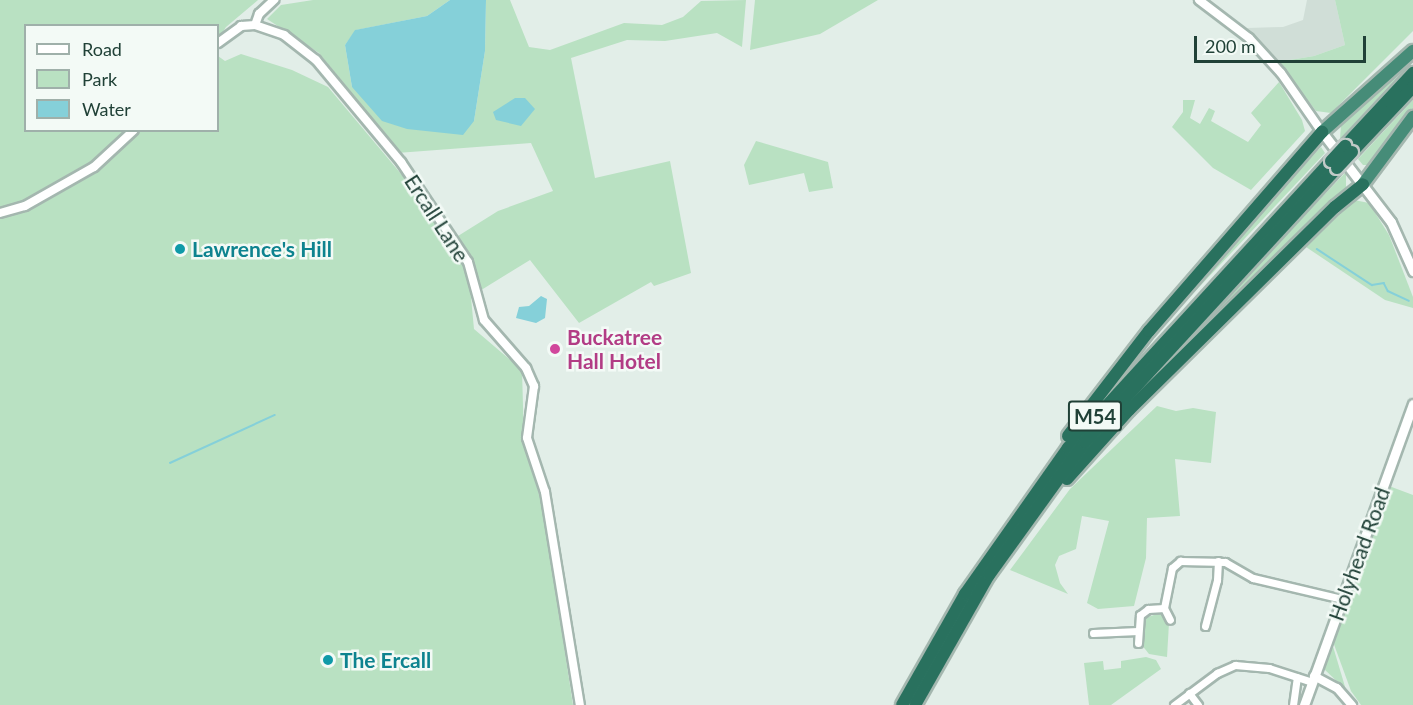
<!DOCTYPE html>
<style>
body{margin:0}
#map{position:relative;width:1413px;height:705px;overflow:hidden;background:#e2eee8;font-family:Lato,sans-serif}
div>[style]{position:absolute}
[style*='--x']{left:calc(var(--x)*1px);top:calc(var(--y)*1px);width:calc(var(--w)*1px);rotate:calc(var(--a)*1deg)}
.built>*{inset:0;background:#d0ded7}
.green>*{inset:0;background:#b9e1c2}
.water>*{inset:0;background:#85d0d9}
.stream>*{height:1.5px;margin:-0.75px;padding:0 0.75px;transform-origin:0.75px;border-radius:0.75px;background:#85d0d9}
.roads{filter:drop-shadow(2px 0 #a4b7af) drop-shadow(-2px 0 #a4b7af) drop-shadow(0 2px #a4b7af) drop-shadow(0 -2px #a4b7af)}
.minor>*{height:7px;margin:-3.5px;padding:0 3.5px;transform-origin:3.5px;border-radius:3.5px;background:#fff}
.tertiary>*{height:8px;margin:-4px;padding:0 4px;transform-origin:4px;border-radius:4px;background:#fff}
.secondary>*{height:9px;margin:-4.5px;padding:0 4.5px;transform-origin:4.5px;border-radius:4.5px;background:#fff}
.trunk>*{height:12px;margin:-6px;padding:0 6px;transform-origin:6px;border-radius:6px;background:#468c78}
.motorway>*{height:12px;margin:-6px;padding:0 6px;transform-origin:6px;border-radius:6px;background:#29715e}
.bridges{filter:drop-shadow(2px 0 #c1cac7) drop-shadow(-2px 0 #c1cac7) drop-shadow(0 2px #c1cac7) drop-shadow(0 -2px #c1cac7)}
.motorway-bridge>*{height:12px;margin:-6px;padding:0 6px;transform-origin:6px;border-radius:6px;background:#29715e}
.dots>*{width:16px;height:16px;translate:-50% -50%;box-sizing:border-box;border:3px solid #f3faf6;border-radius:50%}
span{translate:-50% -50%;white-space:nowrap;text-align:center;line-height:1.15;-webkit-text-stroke:5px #f3faf6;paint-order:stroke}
.shield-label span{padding:2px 4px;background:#f3faf6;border:2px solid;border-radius:4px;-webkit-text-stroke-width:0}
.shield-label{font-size:20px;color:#204137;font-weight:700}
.street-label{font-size:21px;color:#204137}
.culture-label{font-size:21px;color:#0d838f;font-weight:700}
.left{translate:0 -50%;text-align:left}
.hotel-label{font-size:21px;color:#b23c85;font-weight:700}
.legend{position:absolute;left:24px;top:24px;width:195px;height:108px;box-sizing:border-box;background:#f3faf6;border:2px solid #9fb0aa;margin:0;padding:8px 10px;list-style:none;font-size:18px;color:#204137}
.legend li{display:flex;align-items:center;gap:12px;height:30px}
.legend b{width:30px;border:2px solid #9fb0aa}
.scale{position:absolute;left:1194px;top:36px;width:172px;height:27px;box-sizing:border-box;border:3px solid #204137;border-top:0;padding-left:8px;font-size:18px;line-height:21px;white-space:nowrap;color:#204137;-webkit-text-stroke:4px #f3faf6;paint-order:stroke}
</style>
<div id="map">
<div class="built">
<div style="clip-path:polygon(1307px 0,1335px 0,1345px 45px,1314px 56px,1278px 62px,1247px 28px,1283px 27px,1303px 20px)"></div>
</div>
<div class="green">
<div style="clip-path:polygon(0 0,258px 0,226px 27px,218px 40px,218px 26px,26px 26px,26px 130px,218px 130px,218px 56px,225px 61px,241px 54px,292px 70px,328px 87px,428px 206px,462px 261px,470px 287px,474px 329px,522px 370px,524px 442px,543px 508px,573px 705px,0 705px)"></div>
<div style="clip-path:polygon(313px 0,450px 0,427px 16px,356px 30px,345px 45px,352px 87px,474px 121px,485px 51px,486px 0,510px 0,529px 47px,550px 50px,624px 23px,662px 25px,683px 17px,701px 1px,746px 0,742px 47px,717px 33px,665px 41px,627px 40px,571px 58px,595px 178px,670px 161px,691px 273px,654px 286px,651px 282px,579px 323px,530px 260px,478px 292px,472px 257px,458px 236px,498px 211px,553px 191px,531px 143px,397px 153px,319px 53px,267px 19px,281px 5px)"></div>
<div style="clip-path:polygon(755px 0,878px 0,820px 34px,750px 50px)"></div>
<div style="clip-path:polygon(1335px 0,1413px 0,1413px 31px,1331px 113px,1316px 111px,1278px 62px,1314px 56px,1345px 45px)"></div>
<div style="clip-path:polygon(1412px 61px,1340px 139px,1341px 124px)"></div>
<div style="clip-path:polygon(1279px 82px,1302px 120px,1305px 131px,1251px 190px,1213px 168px,1172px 127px,1183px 112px,1183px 100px,1195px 100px,1190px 118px,1200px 124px,1209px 108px,1215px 111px,1211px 121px,1248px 142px,1261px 125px,1251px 113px)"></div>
<div style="clip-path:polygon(1413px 100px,1413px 109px,1371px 165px,1363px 165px,1358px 159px)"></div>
<div style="clip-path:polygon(756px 141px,828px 162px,833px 188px,809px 192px,804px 173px,749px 185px,744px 165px)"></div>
<div style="clip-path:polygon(1321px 147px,1325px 153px,1187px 300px,1250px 224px)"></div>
<div style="clip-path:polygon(1346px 172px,1346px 189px,1166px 366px,1251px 271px)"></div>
<div style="clip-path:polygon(1354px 200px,1369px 203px,1389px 235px,1413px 297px,1413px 308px,1385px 300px,1306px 247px)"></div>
<div style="clip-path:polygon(1157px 406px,1176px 411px,1193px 408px,1216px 412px,1211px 463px,1175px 459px,1180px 516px,1147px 518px,1146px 558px,1134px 606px,1098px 609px,1087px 603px,1109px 521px,1082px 516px,1076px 549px,1059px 556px,1055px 565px,1060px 583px,1068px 594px,1010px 570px,1070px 489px)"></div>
<div style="clip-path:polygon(1389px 486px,1413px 495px,1413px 705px,1361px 705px,1351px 691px,1332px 639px)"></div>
<div style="clip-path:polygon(1163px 612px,1169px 623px,1167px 657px,1149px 654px,1141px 644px,1142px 619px)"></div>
<div style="clip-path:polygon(1332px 643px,1346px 690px,1323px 668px)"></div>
<div style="clip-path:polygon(1146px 657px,1156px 660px,1161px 669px,1111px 705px,1089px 705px,1084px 663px,1103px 661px,1104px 670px,1121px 668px,1121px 661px)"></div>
</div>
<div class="water">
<div style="clip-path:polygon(450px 0,486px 0,485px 51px,474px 121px,463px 135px,407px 129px,382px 121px,352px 87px,345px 45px,355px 30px,427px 16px)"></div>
<div style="clip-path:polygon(515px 98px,525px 98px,535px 109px,521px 126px,496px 120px,493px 112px)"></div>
<div style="clip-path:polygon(541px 296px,547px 299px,545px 318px,536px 323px,516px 318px,519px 307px,529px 306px)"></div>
</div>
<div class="stream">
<div style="--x:1317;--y:249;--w:66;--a:33.2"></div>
<div style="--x:1372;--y:285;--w:12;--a:-9"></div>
<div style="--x:1384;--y:283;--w:9;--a:63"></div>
<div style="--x:1388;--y:291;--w:23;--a:25"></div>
<div style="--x:170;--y:463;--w:115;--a:-24.6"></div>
</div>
<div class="roads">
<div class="minor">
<div style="--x:1164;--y:608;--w:13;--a:63"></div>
<div style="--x:1205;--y:626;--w:48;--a:-75.4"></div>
<div style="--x:1217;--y:580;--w:19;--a:-87"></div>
<div style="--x:1093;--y:633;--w:45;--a:-2.5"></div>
<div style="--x:1138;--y:643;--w:28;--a:-86"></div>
<div style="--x:1140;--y:615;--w:10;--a:-37"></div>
<div style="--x:1148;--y:609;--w:16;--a:-4"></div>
<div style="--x:1164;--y:608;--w:41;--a:-78.7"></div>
<div style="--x:1172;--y:568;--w:11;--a:-41"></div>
<div style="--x:1180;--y:561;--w:45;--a:1.3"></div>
<div style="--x:1225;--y:562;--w:32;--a:30"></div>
<div style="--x:1253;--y:578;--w:91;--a:13.3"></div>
<div style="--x:1189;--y:693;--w:15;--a:53"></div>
<div style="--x:1174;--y:705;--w:54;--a:-36.7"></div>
<div style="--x:1217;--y:673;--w:20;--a:-24"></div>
<div style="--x:1235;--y:665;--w:34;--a:5"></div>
<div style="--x:1269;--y:668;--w:45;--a:18"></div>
<div style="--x:1293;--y:705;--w:28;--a:-82"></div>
</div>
<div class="tertiary">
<div style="--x:1199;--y:0;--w:63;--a:37.2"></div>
<div style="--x:1249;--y:38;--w:47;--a:47.6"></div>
<div style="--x:1281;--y:73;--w:72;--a:55.2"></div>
<div style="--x:255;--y:25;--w:12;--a:-70"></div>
<div style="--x:259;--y:14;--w:21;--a:-43"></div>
<div style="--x:218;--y:43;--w:29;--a:-36"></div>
<div style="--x:241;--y:26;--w:14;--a:-4"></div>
<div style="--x:255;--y:25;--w:31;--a:19"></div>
<div style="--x:284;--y:35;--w:41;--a:38"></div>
<div style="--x:316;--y:60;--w:133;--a:50.2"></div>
<div style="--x:401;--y:162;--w:120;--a:56.2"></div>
<div style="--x:468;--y:262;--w:60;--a:74.6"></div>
<div style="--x:484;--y:320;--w:64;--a:48.8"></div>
<div style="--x:526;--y:368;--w:20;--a:66"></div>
<div style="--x:534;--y:386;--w:52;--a:97.7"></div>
<div style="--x:527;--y:438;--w:57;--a:71.6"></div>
<div style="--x:545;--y:492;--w:216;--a:80.7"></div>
<div style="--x:0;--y:213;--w:26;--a:-16"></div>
<div style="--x:25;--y:206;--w:79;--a:-29.5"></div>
<div style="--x:94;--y:167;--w:54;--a:-42.8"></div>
<div style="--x:1314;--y:676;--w:26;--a:28"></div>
<div style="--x:1337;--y:688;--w:23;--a:49"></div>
</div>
<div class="secondary">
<div style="--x:1322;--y:132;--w:113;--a:52.5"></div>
<div style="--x:1391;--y:222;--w:54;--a:65.8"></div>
<div style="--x:1304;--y:705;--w:320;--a:-70.1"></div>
</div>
<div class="trunk">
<div style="--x:1322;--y:132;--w:122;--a:-41.7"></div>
<div style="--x:1363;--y:184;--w:84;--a:-53.3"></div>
</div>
<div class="motorway">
<div style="--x:1345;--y:146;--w:100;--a:-47"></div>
<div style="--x:1352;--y:152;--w:89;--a:-46.8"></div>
<div style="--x:1068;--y:436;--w:133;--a:-52.4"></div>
<div style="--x:1149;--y:331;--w:264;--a:-49"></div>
<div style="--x:1067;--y:479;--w:93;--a:-48.1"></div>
<div style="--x:1129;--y:410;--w:289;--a:-44.6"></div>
<div style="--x:1335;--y:207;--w:36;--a:-39"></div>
<div style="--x:902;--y:705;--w:128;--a:-60.4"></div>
<div style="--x:965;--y:594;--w:179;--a:-54.8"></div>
<div style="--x:1068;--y:448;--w:389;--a:-47.5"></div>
<div style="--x:915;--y:705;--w:150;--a:-60.4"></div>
<div style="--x:989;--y:575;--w:164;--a:-54.2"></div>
<div style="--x:1085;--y:442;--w:372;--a:-47.4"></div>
</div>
</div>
<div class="bridges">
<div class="motorway-bridge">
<div style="--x:1331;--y:161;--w:21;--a:-47"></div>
<div style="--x:1337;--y:168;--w:22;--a:-47"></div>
</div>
</div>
<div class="dots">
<div style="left:180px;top:249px;background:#0f9aa8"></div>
<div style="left:555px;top:349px;background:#d1479c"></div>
<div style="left:328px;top:660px;background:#0f9aa8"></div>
</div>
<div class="shield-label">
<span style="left:1095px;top:416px">M54</span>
</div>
<div class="street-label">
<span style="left:437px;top:218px;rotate:57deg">Ercall Lane</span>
<span style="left:1359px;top:554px;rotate:-70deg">Holyhead Road</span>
</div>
<div class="culture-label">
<span class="left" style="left:192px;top:249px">Lawrence's Hill</span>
<span class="left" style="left:340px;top:660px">The Ercall</span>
</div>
<div class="hotel-label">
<span class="left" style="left:567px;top:349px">Buckatree<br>Hall Hotel</span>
</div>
<ul class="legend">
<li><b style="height:8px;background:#fff"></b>Road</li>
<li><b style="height:16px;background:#b9e1c2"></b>Park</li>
<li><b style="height:16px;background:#85d0d9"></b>Water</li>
</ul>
<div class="scale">200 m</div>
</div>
